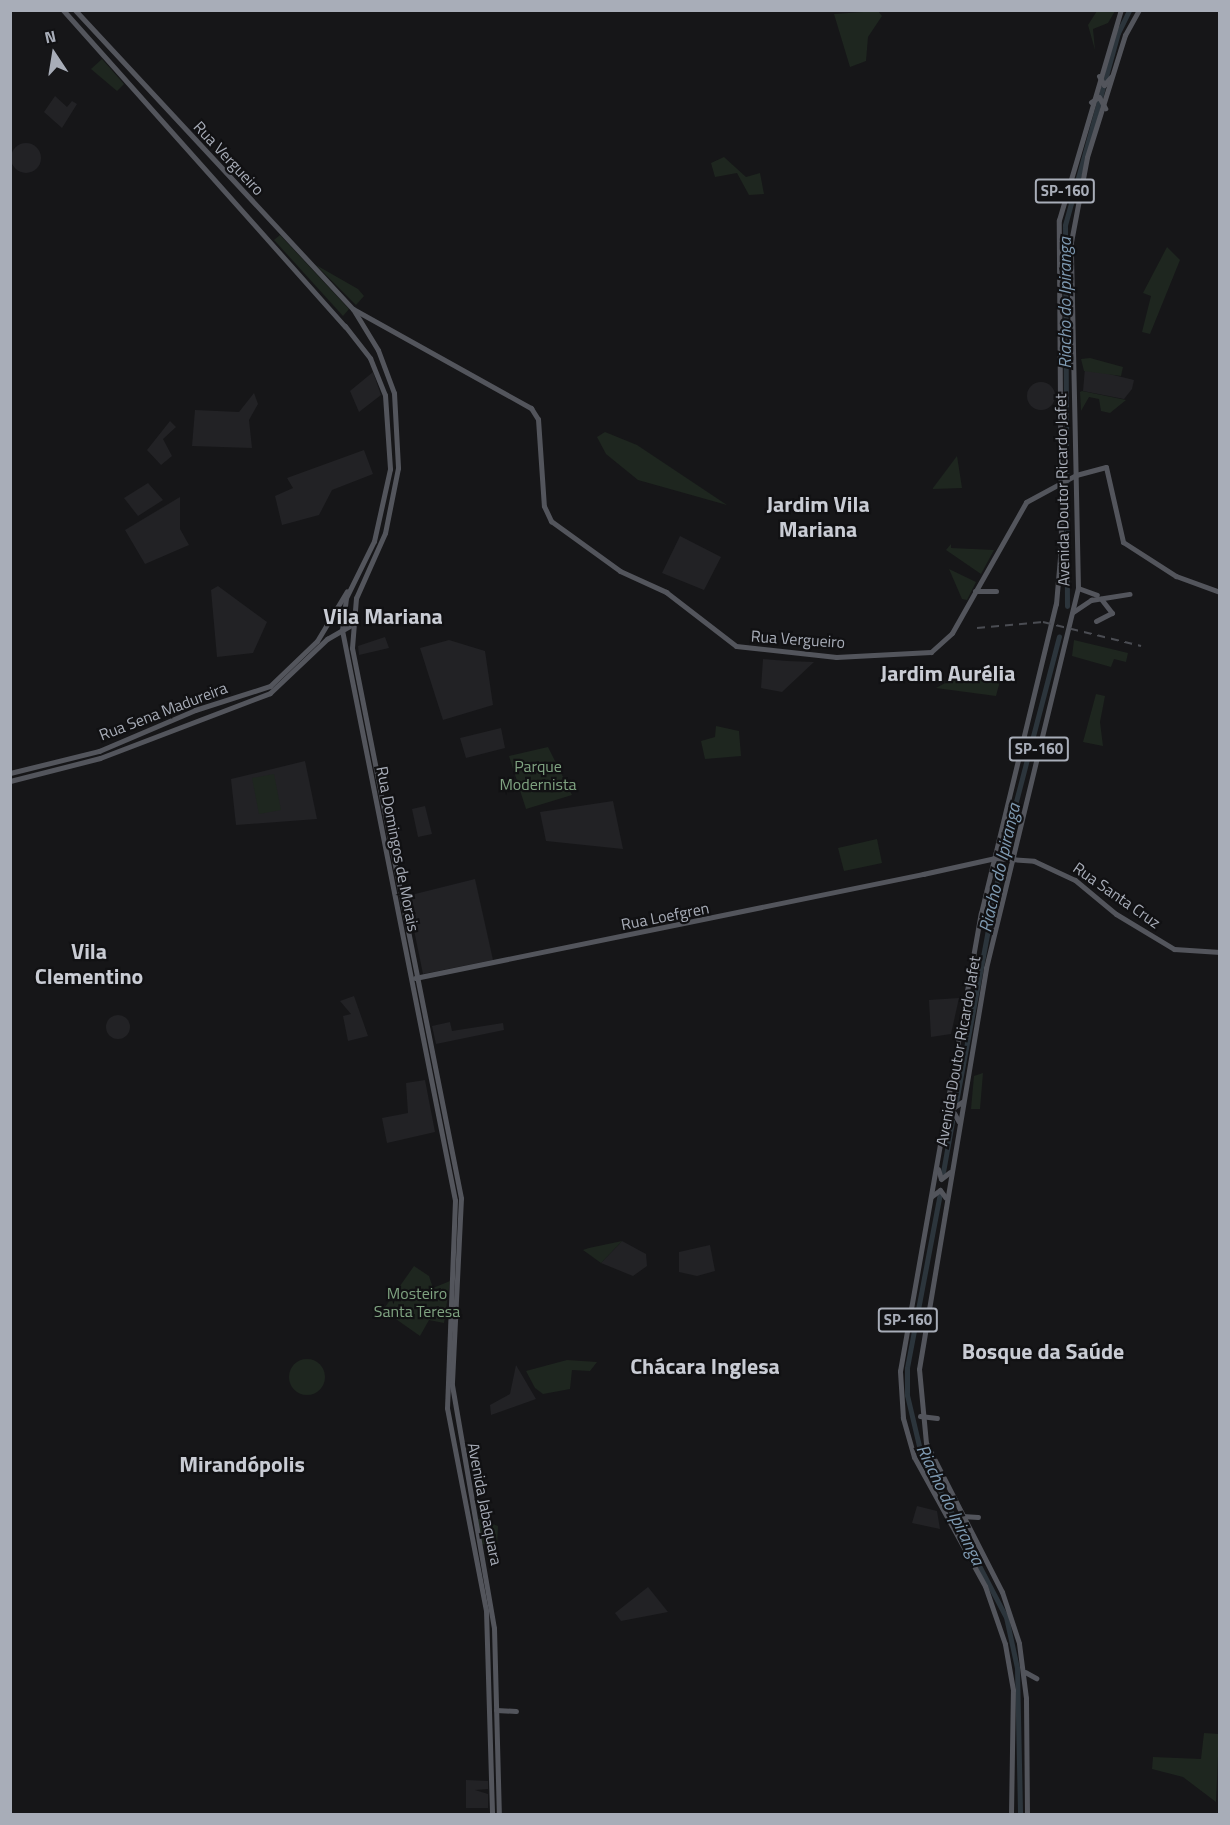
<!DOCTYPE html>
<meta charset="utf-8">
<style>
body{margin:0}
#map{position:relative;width:1230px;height:1825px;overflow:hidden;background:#161618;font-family:"Titillium Web",sans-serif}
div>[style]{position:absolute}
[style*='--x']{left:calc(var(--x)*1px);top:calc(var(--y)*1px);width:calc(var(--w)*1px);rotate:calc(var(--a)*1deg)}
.built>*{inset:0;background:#222225}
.round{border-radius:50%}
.green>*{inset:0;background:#1e261f}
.river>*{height:5px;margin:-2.5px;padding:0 2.5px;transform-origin:2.5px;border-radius:2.5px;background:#2c353c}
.major>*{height:5px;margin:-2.5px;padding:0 2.5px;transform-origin:2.5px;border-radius:2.5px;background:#53555c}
.rail>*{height:1.5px;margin-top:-0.75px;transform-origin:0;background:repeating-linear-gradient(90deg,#4a4c52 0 8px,transparent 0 14px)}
.major-bridge>*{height:5px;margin:-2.5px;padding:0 2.5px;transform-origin:2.5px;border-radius:2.5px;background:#53555c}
span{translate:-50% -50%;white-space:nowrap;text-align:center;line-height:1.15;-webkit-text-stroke:4.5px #111113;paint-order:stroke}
.shield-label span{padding:2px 4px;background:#111113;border:2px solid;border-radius:4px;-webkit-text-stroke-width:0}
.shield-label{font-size:15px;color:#a8adb8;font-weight:700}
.street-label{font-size:16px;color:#a8adb8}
.park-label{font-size:16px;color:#7fa381}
.water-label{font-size:18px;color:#7f9bb3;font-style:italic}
.district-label{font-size:22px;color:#c9ccd4;font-weight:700}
.frame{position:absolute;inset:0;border:12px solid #a8adb8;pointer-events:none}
.north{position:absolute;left:24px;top:24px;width:60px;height:60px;-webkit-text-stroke:4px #111113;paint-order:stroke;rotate:348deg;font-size:16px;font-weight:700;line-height:24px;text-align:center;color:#a8adb8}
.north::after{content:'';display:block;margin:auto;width:21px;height:27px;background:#a8adb8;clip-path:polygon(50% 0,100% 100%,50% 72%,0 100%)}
</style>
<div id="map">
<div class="built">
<div style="clip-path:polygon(55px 96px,67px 107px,72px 101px,77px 104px,62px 128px,44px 112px)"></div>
<div class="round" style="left:11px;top:143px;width:30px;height:30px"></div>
<div style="clip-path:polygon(1085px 368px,1134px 380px,1132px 389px,1124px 399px,1083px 391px)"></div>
<div style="clip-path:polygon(373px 372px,381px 395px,359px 412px,350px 391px)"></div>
<div class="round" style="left:1027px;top:382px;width:28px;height:28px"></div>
<div style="clip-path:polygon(254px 393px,258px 404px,249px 420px,252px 448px,192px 446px,195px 410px,239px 412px)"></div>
<div style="clip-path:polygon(170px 421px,176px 427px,163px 439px,172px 456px,161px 465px,147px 450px)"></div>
<div style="clip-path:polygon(364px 450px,373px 474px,332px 490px,319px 515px,282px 525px,275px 496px,293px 488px,287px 478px)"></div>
<div style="clip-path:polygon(148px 483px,163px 500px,138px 516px,124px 498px)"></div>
<div style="clip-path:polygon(180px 497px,180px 529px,189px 545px,145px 564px,125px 530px)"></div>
<div style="clip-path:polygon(680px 536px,721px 557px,704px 590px,662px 573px)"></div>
<div style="clip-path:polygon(218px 586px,267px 622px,253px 653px,217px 657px,211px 590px)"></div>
<div style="clip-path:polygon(385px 637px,389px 648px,359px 655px,358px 646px)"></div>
<div style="clip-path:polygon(449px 640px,485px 651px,493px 705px,443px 720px,420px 648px)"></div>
<div style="clip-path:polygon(763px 659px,787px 661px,814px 662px,782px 692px,761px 688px)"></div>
<div style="clip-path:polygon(501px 728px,505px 748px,466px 758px,460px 738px)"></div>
<div style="clip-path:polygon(305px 761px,317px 819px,236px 825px,231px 779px)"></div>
<div style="clip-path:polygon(613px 801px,623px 849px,546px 841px,540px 812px)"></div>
<div style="clip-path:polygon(425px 806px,432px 834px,418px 837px,412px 809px)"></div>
<div style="clip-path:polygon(475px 879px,493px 960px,423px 974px,407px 896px)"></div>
<div style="clip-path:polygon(354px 996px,368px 1036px,348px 1041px,343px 1016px,351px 1014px,340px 1001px)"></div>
<div style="clip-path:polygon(959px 998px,951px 1034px,931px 1037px,929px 1000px)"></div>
<div class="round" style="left:106px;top:1015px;width:24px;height:24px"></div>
<div style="clip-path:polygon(450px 1022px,452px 1031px,503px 1023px,504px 1030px,436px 1044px,432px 1026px)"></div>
<div style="clip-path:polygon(425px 1080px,435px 1132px,387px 1143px,382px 1118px,408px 1113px,406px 1083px)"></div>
<div style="clip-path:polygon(622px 1241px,646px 1254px,647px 1266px,633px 1276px,601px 1263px)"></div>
<div style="clip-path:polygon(710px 1245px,715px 1271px,697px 1276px,679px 1272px,679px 1252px)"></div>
<div style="clip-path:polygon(516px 1365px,536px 1399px,491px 1415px,490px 1405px,510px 1394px)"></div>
<div style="clip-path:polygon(917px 1506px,937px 1511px,940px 1529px,912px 1523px)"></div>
<div style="clip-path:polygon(648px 1587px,668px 1612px,621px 1621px,615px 1613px)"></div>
<div style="clip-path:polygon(466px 1780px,488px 1781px,488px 1789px,475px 1790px,488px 1794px,488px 1808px,466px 1808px)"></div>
</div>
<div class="green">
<div style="clip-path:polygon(878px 11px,882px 16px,868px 37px,866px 61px,850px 67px,834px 14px)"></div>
<div style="clip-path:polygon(1097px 11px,1115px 11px,1108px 23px,1093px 29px,1095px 50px,1088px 25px)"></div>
<div style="clip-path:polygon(102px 59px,124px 84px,117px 91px,91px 69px)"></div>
<div style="clip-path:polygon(724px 157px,746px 177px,760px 173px,764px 194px,749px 195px,737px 173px,715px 177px,711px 163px)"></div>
<div style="clip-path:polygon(280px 235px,349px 309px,343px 316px,274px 240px)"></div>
<div style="clip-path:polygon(1167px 247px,1180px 260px,1150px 334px,1142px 332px,1151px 296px,1143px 293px)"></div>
<div style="clip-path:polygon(316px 265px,358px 289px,364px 296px,356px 305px)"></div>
<div style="clip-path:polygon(1090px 358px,1123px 367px,1121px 376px,1084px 371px,1081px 359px)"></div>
<div style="clip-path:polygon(1080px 392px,1082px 391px,1126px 400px,1110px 413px,1101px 411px,1099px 399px,1089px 397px,1081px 411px)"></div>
<div style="clip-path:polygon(605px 432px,637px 445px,727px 505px,638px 480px,606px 454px,597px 437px)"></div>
<div style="clip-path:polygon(957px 456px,962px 488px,933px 489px,933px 488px)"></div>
<div style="clip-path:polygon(951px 544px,951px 548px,994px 550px,981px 574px,946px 550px)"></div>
<div style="clip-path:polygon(949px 569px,976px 582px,967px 600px,962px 599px)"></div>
<div style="clip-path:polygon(1074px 640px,1128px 653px,1126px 662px,1114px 659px,1111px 667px,1072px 656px)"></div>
<div style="clip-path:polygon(960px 675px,1000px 681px,996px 696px,936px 688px)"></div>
<div style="clip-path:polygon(1096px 694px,1105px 696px,1100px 722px,1103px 746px,1083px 742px)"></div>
<div style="clip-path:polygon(716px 726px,739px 731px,741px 756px,705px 759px,701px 741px,715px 737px)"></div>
<div style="clip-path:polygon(548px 747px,572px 795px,526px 809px,509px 756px)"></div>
<div style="clip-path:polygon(274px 774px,281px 810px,259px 814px,252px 778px)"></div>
<div style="clip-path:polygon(877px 839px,882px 863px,844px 871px,838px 848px)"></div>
<div style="clip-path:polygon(983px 1073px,980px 1109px,971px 1109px,974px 1076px)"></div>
<div style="clip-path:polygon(622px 1241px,601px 1263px,583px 1250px,589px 1248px)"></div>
<div style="clip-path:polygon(414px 1266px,429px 1276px,433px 1288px,450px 1281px,444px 1323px,429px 1320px,420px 1336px,383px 1310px)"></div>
<div class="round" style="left:289px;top:1359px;width:36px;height:36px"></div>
<div style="clip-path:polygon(567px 1360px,597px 1362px,590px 1371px,572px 1370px,570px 1389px,543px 1394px,535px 1388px,526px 1371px)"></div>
<div style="clip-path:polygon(476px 1518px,498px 1526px,497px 1547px,481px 1544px)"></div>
<div style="clip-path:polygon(1204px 1733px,1219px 1734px,1216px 1802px,1183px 1777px,1152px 1769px,1153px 1757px,1201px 1759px)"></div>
</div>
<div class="river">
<div style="--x:1067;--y:606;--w:381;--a:-90.3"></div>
<div style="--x:1065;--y:225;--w:199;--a:-74.6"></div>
<div style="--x:1118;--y:33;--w:25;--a:-64"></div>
<div style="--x:956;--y:1102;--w:247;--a:-79.5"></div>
<div style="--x:1001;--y:859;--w:230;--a:-75.4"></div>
<div style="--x:943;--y:1172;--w:51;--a:-79.8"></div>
<div style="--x:940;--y:1193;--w:178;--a:100.7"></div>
<div style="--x:907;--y:1368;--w:27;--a:90"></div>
<div style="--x:907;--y:1395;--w:61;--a:76.7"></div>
<div style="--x:921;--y:1454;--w:184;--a:62.5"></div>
<div style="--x:1006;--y:1617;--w:52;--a:77.8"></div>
<div style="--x:1017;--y:1668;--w:146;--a:88.8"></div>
</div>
<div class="major">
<div style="--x:63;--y:10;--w:424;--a:48.3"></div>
<div style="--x:345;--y:326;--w:41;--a:52"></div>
<div style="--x:370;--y:358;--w:40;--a:68"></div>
<div style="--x:385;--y:395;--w:74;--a:86.1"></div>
<div style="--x:390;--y:469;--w:74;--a:102.5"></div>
<div style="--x:374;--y:541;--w:64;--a:116.2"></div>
<div style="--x:346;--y:598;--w:32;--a:97"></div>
<div style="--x:342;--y:630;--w:581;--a:78.79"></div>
<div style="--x:455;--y:1200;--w:208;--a:92.2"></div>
<div style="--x:447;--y:1408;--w:206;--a:79.1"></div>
<div style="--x:486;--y:1610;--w:204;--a:88.3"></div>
<div style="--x:75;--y:10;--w:408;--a:47.1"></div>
<div style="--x:353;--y:309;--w:48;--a:58.6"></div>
<div style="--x:378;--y:350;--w:46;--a:69.6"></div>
<div style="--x:394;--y:393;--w:75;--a:86.9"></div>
<div style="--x:398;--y:468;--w:66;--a:101.3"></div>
<div style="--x:385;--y:533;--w:71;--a:114"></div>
<div style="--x:356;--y:598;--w:50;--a:94.6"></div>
<div style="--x:352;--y:648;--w:561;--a:78.79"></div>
<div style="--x:461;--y:1198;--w:187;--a:92.8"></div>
<div style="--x:452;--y:1385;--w:247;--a:80.2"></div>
<div style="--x:494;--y:1628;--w:186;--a:88.5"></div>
<div style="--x:1099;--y:76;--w:10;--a:61"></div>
<div style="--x:1104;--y:85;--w:11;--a:-49"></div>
<div style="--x:1091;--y:102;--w:9;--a:-32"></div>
<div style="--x:1099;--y:97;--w:13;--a:61"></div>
<div style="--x:353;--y:309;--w:204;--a:29.1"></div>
<div style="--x:531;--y:408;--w:13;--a:58"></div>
<div style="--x:538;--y:419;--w:87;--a:86.1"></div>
<div style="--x:544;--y:506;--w:17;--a:65"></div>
<div style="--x:551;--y:521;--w:85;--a:35.9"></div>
<div style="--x:620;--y:571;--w:51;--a:24.5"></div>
<div style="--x:666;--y:592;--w:88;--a:37.6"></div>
<div style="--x:736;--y:646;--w:101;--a:6.3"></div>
<div style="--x:836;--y:657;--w:95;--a:-3"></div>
<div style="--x:931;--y:652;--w:28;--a:-42"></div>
<div style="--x:952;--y:633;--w:150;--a:-60.5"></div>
<div style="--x:1026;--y:502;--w:57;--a:-28.4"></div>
<div style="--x:1076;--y:475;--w:31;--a:-15"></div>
<div style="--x:1106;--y:467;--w:77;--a:77.2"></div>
<div style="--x:1123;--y:542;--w:63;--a:32.7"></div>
<div style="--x:1176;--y:576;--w:47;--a:20"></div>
<div style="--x:1078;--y:588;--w:20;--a:20"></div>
<div style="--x:975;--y:591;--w:21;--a:0"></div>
<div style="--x:1073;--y:612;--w:22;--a:-34"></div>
<div style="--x:1091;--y:600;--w:39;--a:-9"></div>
<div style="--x:1096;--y:621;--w:18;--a:-27"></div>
<div style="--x:1112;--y:613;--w:18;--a:-128"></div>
<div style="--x:10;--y:773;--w:92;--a:-13.9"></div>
<div style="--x:99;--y:751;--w:104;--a:-23.1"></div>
<div style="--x:195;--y:710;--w:79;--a:-17.7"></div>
<div style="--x:270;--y:686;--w:65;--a:-43.8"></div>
<div style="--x:317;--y:641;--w:58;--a:-59"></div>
<div style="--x:10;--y:781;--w:93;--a:-14.3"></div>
<div style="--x:100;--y:758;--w:182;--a:-20.9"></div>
<div style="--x:270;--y:693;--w:79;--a:-43.5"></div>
<div style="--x:327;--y:639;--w:28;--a:-30"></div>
<div style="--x:1034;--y:861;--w:45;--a:24.9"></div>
<div style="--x:1075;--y:880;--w:53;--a:39.7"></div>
<div style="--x:1116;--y:914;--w:68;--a:31.1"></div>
<div style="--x:1174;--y:949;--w:46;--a:3.7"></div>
<div style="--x:415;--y:978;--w:519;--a:-11.57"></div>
<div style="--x:949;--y:1100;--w:9;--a:63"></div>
<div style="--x:953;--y:1108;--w:11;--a:-34"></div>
<div style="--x:954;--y:1113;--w:10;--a:61"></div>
<div style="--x:938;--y:1169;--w:10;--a:73"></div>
<div style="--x:941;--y:1179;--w:11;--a:-38"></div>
<div style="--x:932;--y:1196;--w:10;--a:-37"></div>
<div style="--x:940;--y:1190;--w:9;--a:54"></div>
<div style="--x:920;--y:1416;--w:17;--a:7"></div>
<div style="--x:962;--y:1516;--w:16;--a:4"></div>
<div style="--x:1025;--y:1672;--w:13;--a:29"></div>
<div style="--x:496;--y:1710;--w:20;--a:3"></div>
<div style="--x:1011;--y:1814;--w:124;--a:-89.1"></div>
<div style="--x:1013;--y:1690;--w:47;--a:-99.9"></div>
<div style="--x:1005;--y:1644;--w:61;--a:-109"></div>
<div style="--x:985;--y:1586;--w:147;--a:-118.8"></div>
<div style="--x:914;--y:1457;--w:41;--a:-105.8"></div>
<div style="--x:903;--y:1418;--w:47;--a:-93.7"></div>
<div style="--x:900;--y:1371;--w:465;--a:-80"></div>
<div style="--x:981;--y:913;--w:318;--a:-76.4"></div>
<div style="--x:1056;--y:604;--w:58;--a:-85.1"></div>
<div style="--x:1061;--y:546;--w:326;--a:-90.4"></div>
<div style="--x:1059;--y:220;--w:219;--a:-73.6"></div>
<div style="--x:1027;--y:1814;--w:116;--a:-90.5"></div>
<div style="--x:1026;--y:1698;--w:55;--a:-97.3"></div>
<div style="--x:1019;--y:1643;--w:54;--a:-108.4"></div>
<div style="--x:1002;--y:1592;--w:167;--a:-117"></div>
<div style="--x:926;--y:1443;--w:74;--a:-95.4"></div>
<div style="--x:919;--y:1369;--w:407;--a:-80.5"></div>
<div style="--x:986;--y:968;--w:391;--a:-76.4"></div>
<div style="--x:1078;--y:588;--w:346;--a:-91.2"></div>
<div style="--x:1071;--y:242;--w:86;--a:-79.3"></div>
<div style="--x:1087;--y:157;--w:128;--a:-72.7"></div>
<div style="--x:1125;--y:35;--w:29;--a:-61"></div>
</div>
<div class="rail">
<div style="--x:977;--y:628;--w:66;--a:-5.2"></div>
<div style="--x:1043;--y:622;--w:101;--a:13.8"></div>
</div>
<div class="major-bridge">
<div style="--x:923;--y:874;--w:74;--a:-12.5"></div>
<div style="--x:995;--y:858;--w:39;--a:4"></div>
</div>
<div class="shield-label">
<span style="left:1065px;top:191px">SP-160</span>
<span style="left:1039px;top:749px">SP-160</span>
<span style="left:908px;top:1320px">SP-160</span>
</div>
<div class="street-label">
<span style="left:229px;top:158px;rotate:47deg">Rua Vergueiro</span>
<span style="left:1062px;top:490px;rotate:-91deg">Avenida Doutor Ricardo Jafet</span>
<span style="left:798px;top:639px;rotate:4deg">Rua Vergueiro</span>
<span style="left:163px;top:711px;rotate:-21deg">Rua Sena Madureira</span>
<span style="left:398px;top:849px;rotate:79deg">Rua Domingos de Morais</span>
<span style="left:1117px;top:895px;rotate:35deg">Rua Santa Cruz</span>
<span style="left:665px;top:916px;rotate:-11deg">Rua Loefgren</span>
<span style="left:958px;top:1051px;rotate:-80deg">Avenida Doutor Ricardo Jafet</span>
<span style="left:485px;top:1504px;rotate:79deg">Avenida Jabaquara</span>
</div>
<div class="park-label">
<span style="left:538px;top:775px">Parque<br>Modernista</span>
<span style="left:417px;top:1302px">Mosteiro<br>Santa Teresa</span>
</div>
<div class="water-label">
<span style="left:1065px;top:303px;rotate:-90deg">Riacho do Ipiranga</span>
<span style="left:1000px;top:868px;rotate:-77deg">Riacho do Ipiranga</span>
<span style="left:950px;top:1505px;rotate:64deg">Riacho do Ipiranga</span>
</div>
<div class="district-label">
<span style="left:818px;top:517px">Jardim Vila<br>Mariana</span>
<span style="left:383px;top:617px">Vila Mariana</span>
<span style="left:948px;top:674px">Jardim Aurélia</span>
<span style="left:89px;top:964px">Vila<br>Clementino</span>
<span style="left:1043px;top:1352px">Bosque da Saúde</span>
<span style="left:705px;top:1367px">Chácara Inglesa</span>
<span style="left:242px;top:1465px">Mirandópolis</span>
</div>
<div class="frame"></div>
<div class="north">N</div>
</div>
